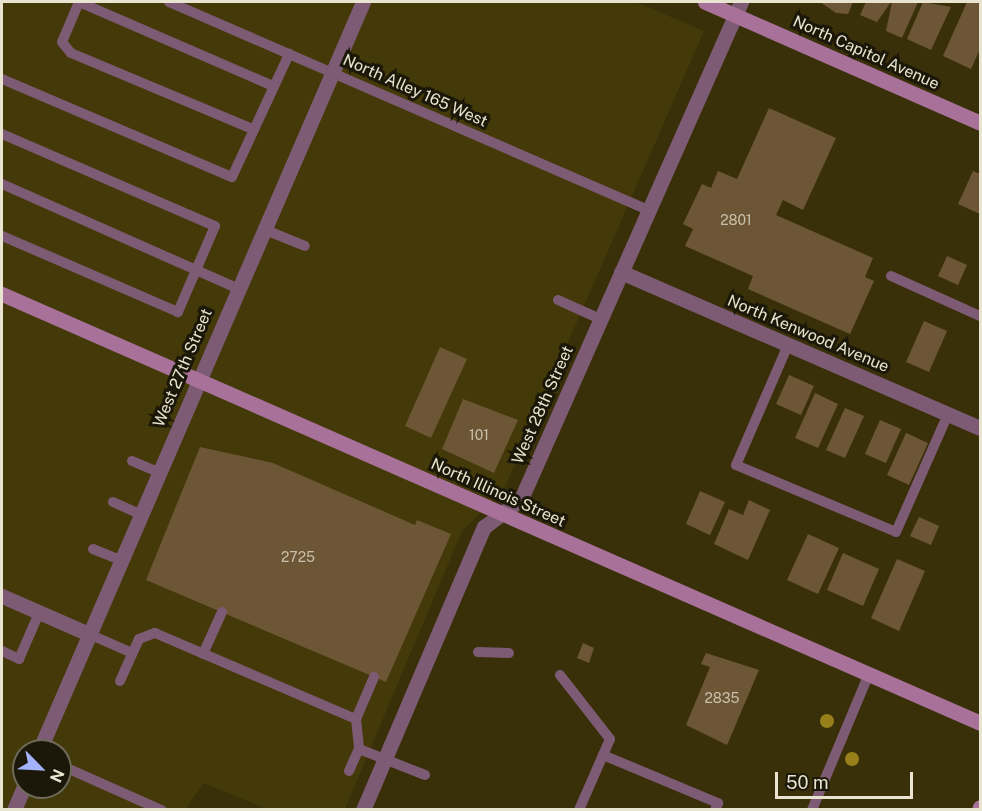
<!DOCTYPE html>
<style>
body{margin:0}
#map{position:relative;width:982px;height:811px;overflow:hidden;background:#393009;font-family:"Public Sans",sans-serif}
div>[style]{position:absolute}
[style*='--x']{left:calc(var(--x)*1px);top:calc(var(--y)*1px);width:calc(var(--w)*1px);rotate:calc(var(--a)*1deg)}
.built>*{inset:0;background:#443908}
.building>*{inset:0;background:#6d5636}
.lane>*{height:10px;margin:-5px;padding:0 5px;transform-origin:5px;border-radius:5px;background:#7d5b74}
.street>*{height:15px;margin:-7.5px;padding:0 7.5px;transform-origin:7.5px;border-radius:7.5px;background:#7d5b74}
.secondary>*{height:15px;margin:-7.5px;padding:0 7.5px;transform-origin:7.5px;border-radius:7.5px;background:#a8719a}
.trees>*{width:14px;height:14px;margin:-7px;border-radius:50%;background:#978019}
span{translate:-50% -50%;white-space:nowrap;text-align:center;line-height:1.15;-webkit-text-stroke:6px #1c1809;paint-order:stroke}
.number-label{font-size:14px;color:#cac0aa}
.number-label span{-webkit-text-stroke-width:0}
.street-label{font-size:16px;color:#e9e4d0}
.frame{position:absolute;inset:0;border:3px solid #e9e4d0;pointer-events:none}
.north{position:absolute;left:12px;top:739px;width:60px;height:60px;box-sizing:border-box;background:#1c1809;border:2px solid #6e6a59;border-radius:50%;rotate:114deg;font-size:16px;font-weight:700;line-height:24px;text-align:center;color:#e9e4d0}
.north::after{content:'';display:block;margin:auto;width:21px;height:27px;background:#a4b2fc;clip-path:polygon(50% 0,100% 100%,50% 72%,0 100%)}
.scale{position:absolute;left:775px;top:772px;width:138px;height:27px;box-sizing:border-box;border:3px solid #e9e4d0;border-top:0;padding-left:8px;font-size:18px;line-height:21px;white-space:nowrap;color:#e9e4d0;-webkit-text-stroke:4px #1c1809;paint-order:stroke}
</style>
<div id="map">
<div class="built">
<div style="clip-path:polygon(evenodd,2px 2px,636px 2px,704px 31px,504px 489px,462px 531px,345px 809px,267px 809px,203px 783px,186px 809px,2px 810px,2px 2px,24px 751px,60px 751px,60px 787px,24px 787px,24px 751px)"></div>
</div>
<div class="building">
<div style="clip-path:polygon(820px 2px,853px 2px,848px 14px,836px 13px)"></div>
<div style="clip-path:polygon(866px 2px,891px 2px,877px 22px,860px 15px)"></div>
<div style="clip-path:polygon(892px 2px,918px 2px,902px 38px,886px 31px)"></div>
<div style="clip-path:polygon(923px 2px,951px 7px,931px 50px,907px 39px)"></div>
<div style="clip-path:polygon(967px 2px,980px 2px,980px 49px,971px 69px,943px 56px)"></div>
<div style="clip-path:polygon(769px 108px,836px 138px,803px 210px,783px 200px,776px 215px,873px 258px,865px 277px,874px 281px,850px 334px,748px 289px,753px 276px,685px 246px,693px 229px,683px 224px,702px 184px,711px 188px,718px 171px,737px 179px)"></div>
<div style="clip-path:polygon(973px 171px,980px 174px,980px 214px,958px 204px)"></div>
<div style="clip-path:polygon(947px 256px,967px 265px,958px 285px,938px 276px)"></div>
<div style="clip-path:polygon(924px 321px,947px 331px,929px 372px,906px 362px)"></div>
<div style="clip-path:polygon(440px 347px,467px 359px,431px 438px,405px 426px)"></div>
<div style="clip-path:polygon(789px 375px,814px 386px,801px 415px,776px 404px)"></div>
<div style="clip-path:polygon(815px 393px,838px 404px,818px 448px,795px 438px)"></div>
<div style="clip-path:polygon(463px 399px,518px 420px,494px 473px,442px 449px)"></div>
<div style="clip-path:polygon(845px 408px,864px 416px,845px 458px,826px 450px)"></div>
<div style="clip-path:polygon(880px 420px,901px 429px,886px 463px,865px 454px)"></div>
<div style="clip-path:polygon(906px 433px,928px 443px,909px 485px,887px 475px)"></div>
<div style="clip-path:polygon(200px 447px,273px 463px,415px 525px,417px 520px,451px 534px,386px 682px,146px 580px)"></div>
<div style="clip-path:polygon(700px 491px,725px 502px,710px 535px,686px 524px)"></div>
<div style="clip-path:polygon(749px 500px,770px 510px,748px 560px,714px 544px,729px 509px,743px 515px)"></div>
<div style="clip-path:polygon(919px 517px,939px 526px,931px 545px,910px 536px)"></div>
<div style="clip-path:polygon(808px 534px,839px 548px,818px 594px,787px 580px)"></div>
<div style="clip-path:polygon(843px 553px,879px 569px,863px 606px,827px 590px)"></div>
<div style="clip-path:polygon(897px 559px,925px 571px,899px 631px,871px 618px)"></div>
<div style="clip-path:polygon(583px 643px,594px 648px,589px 663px,577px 658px)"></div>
<div style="clip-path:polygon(706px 653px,759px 670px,727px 745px,686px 725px,710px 667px,701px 664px)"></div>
</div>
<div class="lane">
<div style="--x:79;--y:2;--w:43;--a:113"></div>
<div style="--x:62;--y:42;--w:14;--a:51"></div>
<div style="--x:71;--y:53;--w:197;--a:22.7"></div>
<div style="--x:79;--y:2;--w:211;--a:23.4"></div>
<div style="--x:169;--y:2;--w:522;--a:23.47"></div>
<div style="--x:2;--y:79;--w:250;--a:23.1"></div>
<div style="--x:232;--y:177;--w:136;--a:-65.1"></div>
<div style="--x:2;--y:134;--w:232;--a:23.4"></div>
<div style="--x:215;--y:226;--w:94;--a:113.3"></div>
<div style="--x:178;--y:312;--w:192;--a:-156.6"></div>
<div style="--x:2;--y:184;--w:257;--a:23.9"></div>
<div style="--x:263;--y:229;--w:45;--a:22"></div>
<div style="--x:891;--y:276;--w:98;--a:24.2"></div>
<div style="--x:558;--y:300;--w:46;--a:24.3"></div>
<div style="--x:788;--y:345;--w:131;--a:113.4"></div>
<div style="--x:736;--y:465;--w:173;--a:22.7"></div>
<div style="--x:896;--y:532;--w:129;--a:-66.2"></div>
<div style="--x:132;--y:461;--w:28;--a:23"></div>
<div style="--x:113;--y:502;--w:30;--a:24"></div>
<div style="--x:93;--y:549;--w:29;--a:22"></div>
<div style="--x:89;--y:634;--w:47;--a:23.8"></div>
<div style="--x:2;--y:651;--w:19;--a:25"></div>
<div style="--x:19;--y:659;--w:50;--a:-66.5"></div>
<div style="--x:478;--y:652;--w:31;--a:2"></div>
<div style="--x:203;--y:654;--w:46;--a:-65.7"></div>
<div style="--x:560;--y:675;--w:81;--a:52"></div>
<div style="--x:610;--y:739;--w:77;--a:113.6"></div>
<div style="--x:374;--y:677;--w:46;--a:113.2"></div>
<div style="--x:356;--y:719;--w:30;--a:84"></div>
<div style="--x:359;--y:749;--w:71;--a:21.5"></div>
<div style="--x:120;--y:681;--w:46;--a:-65.7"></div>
<div style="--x:139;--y:639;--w:17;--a:-21"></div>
<div style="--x:155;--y:633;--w:219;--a:23.2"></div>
<div style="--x:603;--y:755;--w:125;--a:22.7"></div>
<div style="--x:718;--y:803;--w:8;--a:113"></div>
<div style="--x:60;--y:765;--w:111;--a:24"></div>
<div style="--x:349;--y:771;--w:24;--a:-66"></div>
<div style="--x:812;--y:810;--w:147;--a:-67.3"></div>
</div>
<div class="street">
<div style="--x:621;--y:272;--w:391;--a:23.5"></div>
<div style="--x:2;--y:596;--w:95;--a:23.6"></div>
<div style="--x:39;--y:751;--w:816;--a:-66.61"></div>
<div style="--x:14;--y:810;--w:26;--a:-67"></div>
<div style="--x:363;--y:810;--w:308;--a:-66.9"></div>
<div style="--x:484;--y:527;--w:46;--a:-37.1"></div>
<div style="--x:521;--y:499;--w:544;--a:-66.12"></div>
</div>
<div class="secondary">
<div style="--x:705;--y:2;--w:300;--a:23.7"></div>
<div style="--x:2;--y:294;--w:1068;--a:23.68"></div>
<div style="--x:979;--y:810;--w:3;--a:-72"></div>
</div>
<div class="trees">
<div style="left:827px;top:721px"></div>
<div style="left:852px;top:759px"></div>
</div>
<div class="number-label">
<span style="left:736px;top:220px">2801</span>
<span style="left:479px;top:435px">101</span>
<span style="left:298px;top:557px">2725</span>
<span style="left:722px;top:698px">2835</span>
</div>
<div class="street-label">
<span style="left:866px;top:53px;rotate:24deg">North Capitol Avenue</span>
<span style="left:415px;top:91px;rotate:24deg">North Alley 165 West</span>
<span style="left:808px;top:334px;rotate:23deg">North Kenwood Avenue</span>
<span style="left:183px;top:368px;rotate:-67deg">West 27th Street</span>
<span style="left:543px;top:405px;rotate:-66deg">West 28th Street</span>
<span style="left:498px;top:493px;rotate:24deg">North Illinois Street</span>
</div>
<div class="frame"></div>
<div class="north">N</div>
<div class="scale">50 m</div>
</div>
